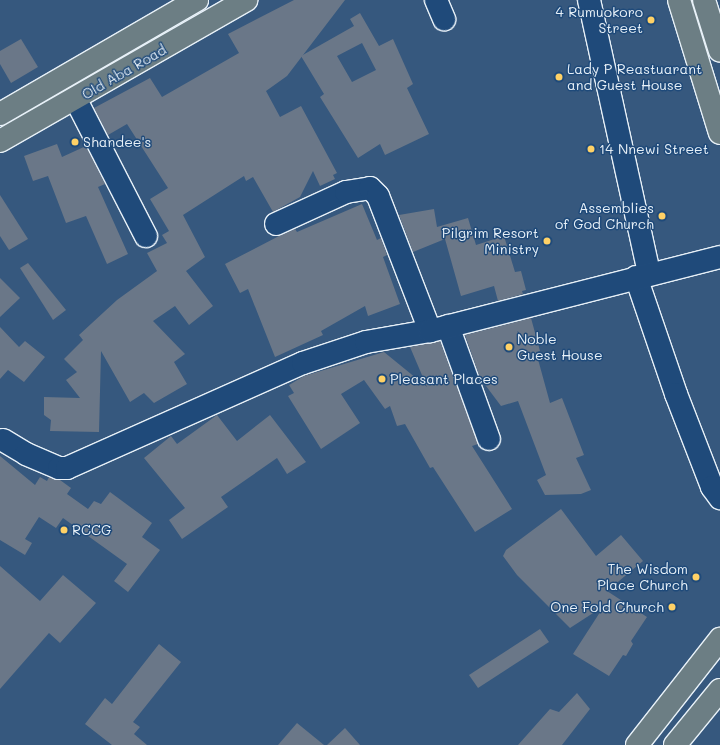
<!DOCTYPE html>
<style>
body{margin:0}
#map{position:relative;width:720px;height:745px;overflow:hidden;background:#36587e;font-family:Mali,sans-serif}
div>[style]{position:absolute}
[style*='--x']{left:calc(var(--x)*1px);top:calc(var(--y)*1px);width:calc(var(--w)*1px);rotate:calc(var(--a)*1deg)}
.building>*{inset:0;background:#6a7788}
.roads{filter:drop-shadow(1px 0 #e8f1f8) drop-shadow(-1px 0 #e8f1f8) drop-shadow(0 1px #e8f1f8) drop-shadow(0 -1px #e8f1f8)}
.minor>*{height:22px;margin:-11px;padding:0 11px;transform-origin:11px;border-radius:11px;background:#1f4a7a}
.major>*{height:22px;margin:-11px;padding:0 11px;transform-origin:11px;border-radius:11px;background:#6c7e84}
.highway>*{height:22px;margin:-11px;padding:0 11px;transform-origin:11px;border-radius:11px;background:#6c7e84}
.dots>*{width:11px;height:11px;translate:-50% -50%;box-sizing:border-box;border:2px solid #1f4a7a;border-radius:50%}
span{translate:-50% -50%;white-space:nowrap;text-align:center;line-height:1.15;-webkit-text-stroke:3px #1f4a7a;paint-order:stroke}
.poi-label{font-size:14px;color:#e8f1f8}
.right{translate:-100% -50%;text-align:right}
.left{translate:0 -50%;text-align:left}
.street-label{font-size:14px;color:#e8f1f8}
</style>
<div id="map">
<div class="building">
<div style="clip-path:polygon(294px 0,345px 0,287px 76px,266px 91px,280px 117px,301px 106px,337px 173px,333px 175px,335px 179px,320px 186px,313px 171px,300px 197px,273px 212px,253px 177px,246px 181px,244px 176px,183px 215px,205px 257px,186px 271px,213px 306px,189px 325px,175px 306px,153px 321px,185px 354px,174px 362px,187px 384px,154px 403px,144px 393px,130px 402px,101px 351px,99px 432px,50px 431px,51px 420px,44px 415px,44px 397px,80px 398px,66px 380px,77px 372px,64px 359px,83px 340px,79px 335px,117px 300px,157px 271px,147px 253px,167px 243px,162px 235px,169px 231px,150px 199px,168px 188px,127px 124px,108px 135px,94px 108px,150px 78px,162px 97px,239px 53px,228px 34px)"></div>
<div style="clip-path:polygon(evenodd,360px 13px,379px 46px,393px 39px,413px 84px,407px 88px,429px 134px,385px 155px,380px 144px,358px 158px,320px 97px,324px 94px,301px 56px,354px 26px,350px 19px,360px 13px,362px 43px,376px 70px,352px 82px,337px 56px,362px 43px)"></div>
<div style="clip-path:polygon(21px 39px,38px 67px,11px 83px,0 64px,0 51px)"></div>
<div style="clip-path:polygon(57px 144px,62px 157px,86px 146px,105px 184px,98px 187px,128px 254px,107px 264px,86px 216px,66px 223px,48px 176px,33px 181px,24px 156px)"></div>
<div style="clip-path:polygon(0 195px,28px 239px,9px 250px,0 236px)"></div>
<div style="clip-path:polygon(362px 204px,377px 240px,381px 238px,387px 255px,383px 257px,400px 304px,368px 316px,365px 306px,321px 331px,323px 335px,275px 357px,248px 289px,240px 293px,225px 264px,279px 236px,295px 229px,297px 232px)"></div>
<div style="clip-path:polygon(434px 209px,437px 227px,468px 218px,476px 245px,504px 236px,515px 272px,521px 271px,526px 290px,522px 291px,523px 294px,498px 301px,494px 286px,461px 296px,445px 239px,413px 252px,399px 215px)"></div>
<div style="clip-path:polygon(28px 263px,66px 310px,53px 320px,20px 268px)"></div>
<div style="clip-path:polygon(0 278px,20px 298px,0 317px)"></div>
<div style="clip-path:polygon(531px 318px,540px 351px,536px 352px,550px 403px,562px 398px,584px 455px,576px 458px,591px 490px,581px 494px,545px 495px,537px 480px,546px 475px,518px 401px,501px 406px,480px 378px,465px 335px)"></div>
<div style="clip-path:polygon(0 327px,19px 347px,25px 341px,45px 357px,24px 382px,8px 370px,0 379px)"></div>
<div style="clip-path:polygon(440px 341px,478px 444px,472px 446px,512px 509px,475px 532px,433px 467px,430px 468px,405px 424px,397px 426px,390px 406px,385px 409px,364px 380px,341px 394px,360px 423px,321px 449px,288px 396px,294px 393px,289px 385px,304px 376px,384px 352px,427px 387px,410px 347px)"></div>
<div style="clip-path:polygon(217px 415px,237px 441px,270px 415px,306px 462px,287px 474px,277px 458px,221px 497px,228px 507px,182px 539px,169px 520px,185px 508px,144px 458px,171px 436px,177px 444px)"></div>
<div style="clip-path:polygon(0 456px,35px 485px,40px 477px,47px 481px,49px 477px,60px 480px,71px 488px,67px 494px,88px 509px,94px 501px,101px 504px,110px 492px,152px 523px,142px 537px,160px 550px,128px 592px,114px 581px,127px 564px,63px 518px,56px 528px,39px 517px,25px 539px,32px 543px,25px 555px,0 540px)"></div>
<div style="clip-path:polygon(561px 509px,596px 556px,621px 535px,643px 561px,607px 591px,647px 617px,631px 641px,633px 644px,626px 656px,623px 655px,609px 676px,573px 654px,604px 606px,570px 628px,517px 575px,503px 556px,506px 550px)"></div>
<div style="clip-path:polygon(0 566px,40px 601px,63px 575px,96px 603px,60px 643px,49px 633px,0 689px)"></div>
<div style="clip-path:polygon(540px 629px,549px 642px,478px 688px,469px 675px)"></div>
<div style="clip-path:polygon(159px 644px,181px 662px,133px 722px,140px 727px,134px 734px,147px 745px,112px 745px,85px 724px,105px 698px,112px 704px)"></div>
<div style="clip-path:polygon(577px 693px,590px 709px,562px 745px,518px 745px,550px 709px,559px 712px)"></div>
<div style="clip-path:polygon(297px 723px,324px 745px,278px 745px)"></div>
<div style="clip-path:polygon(345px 728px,360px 745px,327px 745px)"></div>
</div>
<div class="roads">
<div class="minor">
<div style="--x:436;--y:0;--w:21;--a:67"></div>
<div style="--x:589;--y:0;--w:280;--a:77.6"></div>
<div style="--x:76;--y:100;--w:153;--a:62.8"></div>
<div style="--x:276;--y:224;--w:77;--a:-24.6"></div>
<div style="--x:346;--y:192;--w:24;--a:-9"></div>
<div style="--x:370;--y:188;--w:11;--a:45"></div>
<div style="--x:378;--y:196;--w:145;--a:68.9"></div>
<div style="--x:636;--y:277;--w:124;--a:71.1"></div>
<div style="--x:676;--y:394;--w:100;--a:68.8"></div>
<div style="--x:712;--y:487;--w:14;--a:54"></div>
<div style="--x:448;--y:326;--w:120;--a:70.1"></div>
<div style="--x:3;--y:440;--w:27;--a:31"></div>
<div style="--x:26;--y:454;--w:36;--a:23"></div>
<div style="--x:59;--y:468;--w:8;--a:0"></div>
<div style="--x:67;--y:468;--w:258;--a:-24"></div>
<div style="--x:303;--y:363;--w:66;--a:-18.4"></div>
<div style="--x:366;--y:342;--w:65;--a:-9.8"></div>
<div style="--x:430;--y:331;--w:299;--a:-14.3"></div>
</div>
<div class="major">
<div style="--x:679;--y:0;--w:139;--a:72.9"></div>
<div style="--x:704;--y:0;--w:53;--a:72.6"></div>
<div style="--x:0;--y:114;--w:228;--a:-30.1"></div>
<div style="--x:0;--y:141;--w:284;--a:-29.8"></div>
</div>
<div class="highway">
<div style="--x:637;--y:745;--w:135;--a:-51.9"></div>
<div style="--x:675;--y:745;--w:71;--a:-50.7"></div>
</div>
</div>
<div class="dots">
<div style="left:651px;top:20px;background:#ffd166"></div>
<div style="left:559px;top:77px;background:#ffd166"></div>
<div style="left:75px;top:142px;background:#ffd166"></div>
<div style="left:591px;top:149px;background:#ffd166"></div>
<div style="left:662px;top:216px;background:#ffd166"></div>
<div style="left:547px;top:241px;background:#ffd166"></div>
<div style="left:509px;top:347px;background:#ffd166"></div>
<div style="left:382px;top:379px;background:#ffd166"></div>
<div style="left:64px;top:530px;background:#ffd166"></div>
<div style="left:696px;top:577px;background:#ffd166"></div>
<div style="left:672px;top:607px;background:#ffd166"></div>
</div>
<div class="poi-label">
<span class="right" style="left:643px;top:20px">4 Rumuokoro<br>Street</span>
<span class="left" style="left:567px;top:77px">Lady P Reastuarant<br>and Guest House</span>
<span class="left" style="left:83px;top:142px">Shandee's</span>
<span class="left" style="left:599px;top:149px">14 Nnewi Street</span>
<span class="right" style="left:654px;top:216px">Assemblies<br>of God Church</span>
<span class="right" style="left:539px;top:241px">Pilgrim Resort<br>Ministry</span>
<span class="left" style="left:517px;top:347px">Noble<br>Guest House</span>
<span class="left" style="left:390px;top:379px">Pleasant Places</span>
<span class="left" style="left:72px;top:530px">RCCG</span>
<span class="right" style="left:688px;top:577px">The Wisdom<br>Place Church</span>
<span class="right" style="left:664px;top:607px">One Fold Church</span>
</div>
<div class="street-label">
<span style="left:124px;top:72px;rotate:-30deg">Old Aba Road</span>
</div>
</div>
